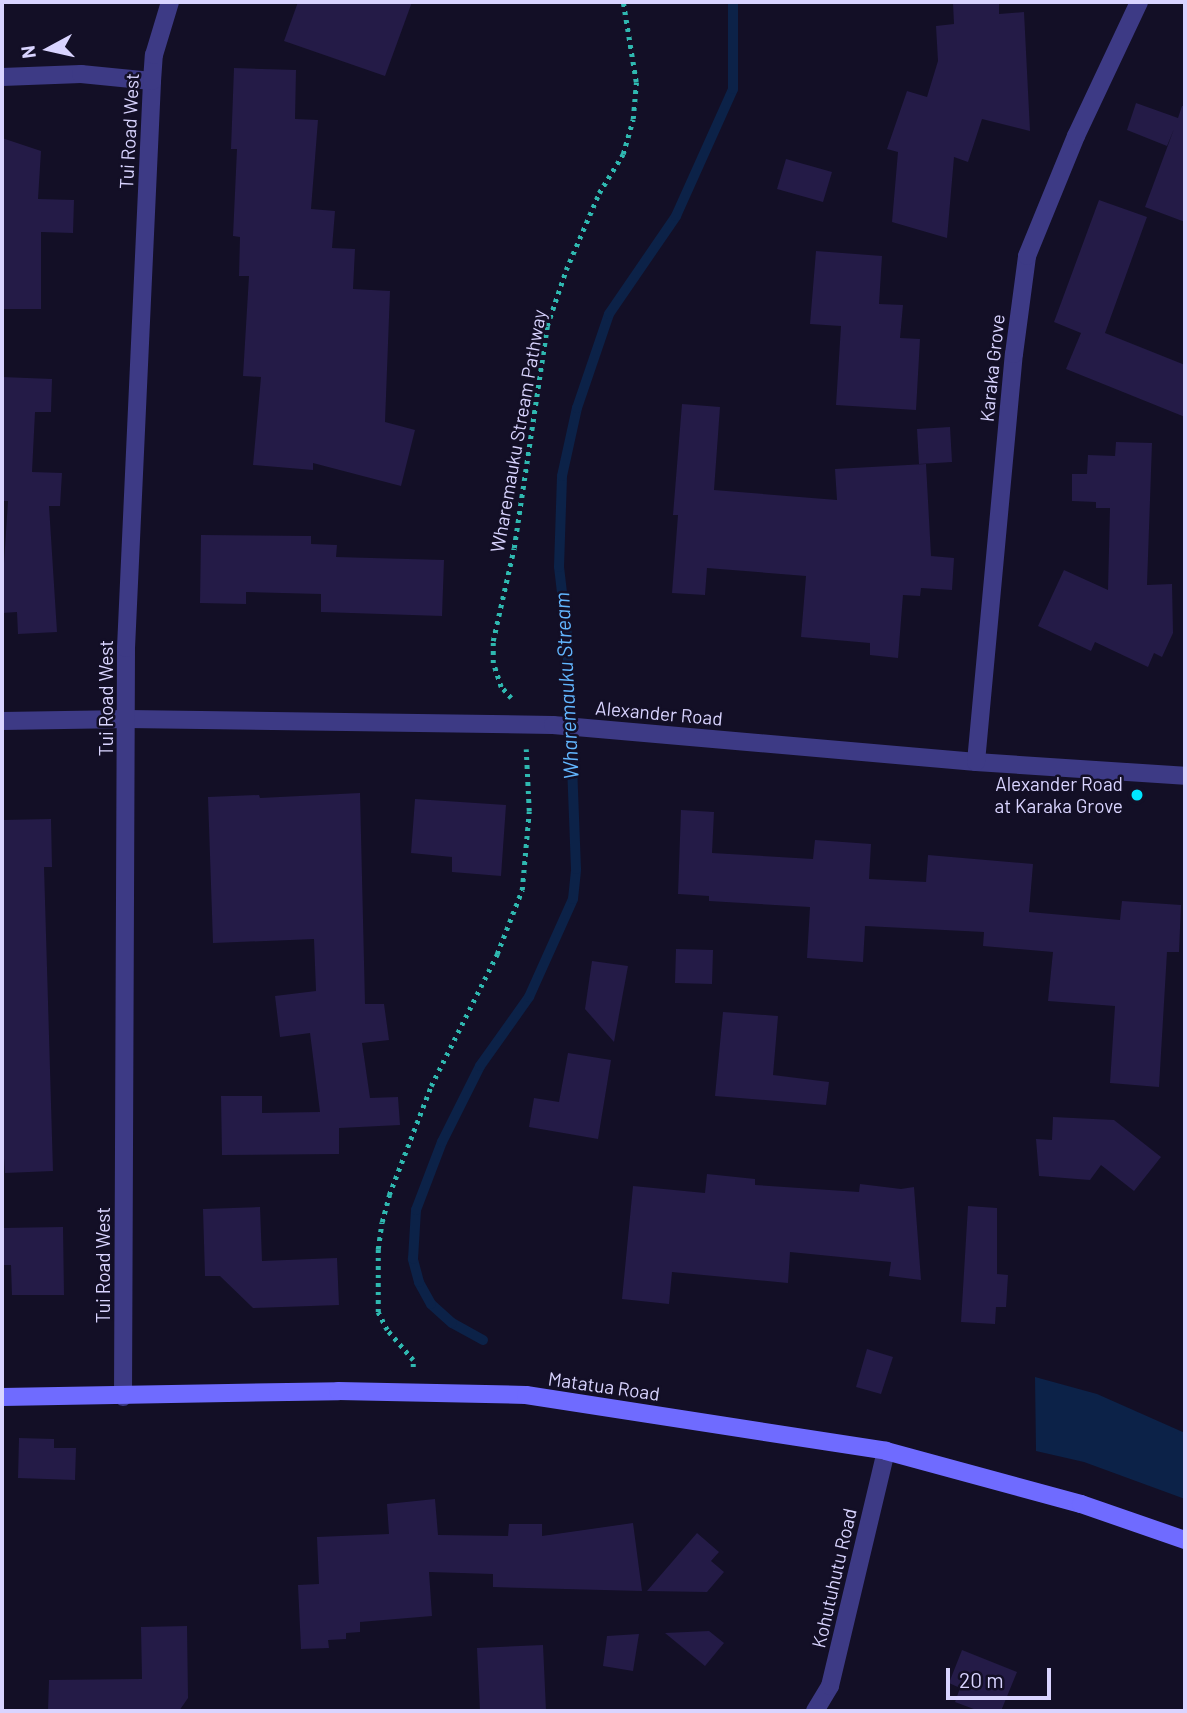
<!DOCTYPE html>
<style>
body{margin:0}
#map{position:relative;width:1187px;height:1713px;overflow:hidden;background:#130f26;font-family:Barlow,sans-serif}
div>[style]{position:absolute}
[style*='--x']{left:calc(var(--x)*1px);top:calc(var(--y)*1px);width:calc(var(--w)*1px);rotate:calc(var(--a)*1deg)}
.water>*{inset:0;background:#0c2248}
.stream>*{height:10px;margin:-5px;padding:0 5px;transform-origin:5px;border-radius:5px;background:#0c2248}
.building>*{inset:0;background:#241b47}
.path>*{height:4.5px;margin-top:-2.25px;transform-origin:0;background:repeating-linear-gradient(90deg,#2fb8b0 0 3.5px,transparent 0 8.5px)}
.minor>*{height:18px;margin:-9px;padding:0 9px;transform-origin:9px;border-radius:9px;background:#3d3a85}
.secondary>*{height:18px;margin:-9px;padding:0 9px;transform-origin:9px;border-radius:9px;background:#6f6bff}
.dots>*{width:19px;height:19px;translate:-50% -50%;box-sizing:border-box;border:4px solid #130f26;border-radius:50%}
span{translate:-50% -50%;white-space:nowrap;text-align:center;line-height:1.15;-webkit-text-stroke:5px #130f26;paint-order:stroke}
.street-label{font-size:19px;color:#d9d4ff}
.poi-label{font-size:19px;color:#d9d4ff}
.right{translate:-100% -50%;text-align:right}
.water-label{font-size:21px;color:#62b6ff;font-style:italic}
.frame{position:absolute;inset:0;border:4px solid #d9d4ff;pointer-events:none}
.north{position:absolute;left:14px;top:14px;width:70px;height:70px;-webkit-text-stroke:5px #130f26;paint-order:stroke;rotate:262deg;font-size:19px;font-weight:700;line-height:28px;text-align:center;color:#d9d4ff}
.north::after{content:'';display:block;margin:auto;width:24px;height:32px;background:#d9d4ff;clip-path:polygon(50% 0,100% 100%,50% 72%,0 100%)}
.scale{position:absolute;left:946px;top:1668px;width:105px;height:32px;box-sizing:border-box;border:4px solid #d9d4ff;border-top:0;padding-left:9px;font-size:21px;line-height:24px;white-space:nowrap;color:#d9d4ff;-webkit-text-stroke:5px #130f26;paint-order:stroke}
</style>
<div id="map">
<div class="water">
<div style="clip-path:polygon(1035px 1377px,1097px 1394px,1185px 1433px,1185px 1499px,1084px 1462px,1036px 1451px)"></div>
</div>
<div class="stream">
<div style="--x:483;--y:1340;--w:35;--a:-151"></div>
<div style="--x:452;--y:1323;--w:28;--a:-138"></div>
<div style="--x:431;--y:1304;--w:25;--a:-119"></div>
<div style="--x:419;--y:1282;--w:24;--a:-105"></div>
<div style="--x:413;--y:1259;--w:49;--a:-86.5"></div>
<div style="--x:416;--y:1210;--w:73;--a:-69.1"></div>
<div style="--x:442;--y:1142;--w:85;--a:-63.4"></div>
<div style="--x:480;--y:1066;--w:85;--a:-54.6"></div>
<div style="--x:529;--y:997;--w:107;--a:-65.8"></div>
<div style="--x:573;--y:899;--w:30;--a:-84"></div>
<div style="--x:576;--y:869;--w:234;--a:-92.2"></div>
<div style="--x:567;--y:635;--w:68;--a:-96.7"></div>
<div style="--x:559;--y:567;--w:91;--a:-88.1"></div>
<div style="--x:562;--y:476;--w:70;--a:-77.6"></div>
<div style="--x:577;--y:408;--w:99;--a:-71.2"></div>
<div style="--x:609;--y:314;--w:119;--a:-55.6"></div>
<div style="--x:676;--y:216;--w:139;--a:-65.8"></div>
<div style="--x:733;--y:89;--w:87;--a:-90"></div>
</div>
<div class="building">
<div style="clip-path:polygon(298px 2px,412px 2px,385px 76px,284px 41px)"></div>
<div style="clip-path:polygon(999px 2px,999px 14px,1024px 12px,1030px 131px,982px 119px,968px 162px,954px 157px,947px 238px,892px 222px,898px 152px,887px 149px,907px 91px,927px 97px,938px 61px,936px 26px,954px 24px,953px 3px)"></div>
<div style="clip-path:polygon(234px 68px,296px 70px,295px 119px,318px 120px,311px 209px,335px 211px,332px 248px,355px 249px,353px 289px,390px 291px,385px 422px,415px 430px,401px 486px,313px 463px,313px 470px,253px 465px,261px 377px,243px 376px,249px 276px,239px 276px,240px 237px,233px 236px,237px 149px,231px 149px)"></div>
<div style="clip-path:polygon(1136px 103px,1178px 118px,1182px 106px,1185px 106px,1185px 222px,1145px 207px,1174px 129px,1167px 146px,1127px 130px)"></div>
<div style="clip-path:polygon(2px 138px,41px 151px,38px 199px,74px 200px,73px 233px,41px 232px,41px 309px,2px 309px)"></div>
<div style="clip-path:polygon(786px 159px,832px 172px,823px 202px,777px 189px)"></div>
<div style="clip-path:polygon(1099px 200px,1147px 217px,1105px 333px,1185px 365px,1185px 417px,1066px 369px,1081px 333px,1054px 322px)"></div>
<div style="clip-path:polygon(816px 251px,882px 256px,879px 304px,903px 305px,900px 338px,920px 339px,916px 410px,836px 405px,841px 326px,810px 324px)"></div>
<div style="clip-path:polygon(2px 377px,52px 379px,51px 412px,35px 412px,32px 472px,62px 473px,60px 506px,49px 506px,57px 632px,18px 634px,17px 612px,2px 613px,2px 563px,4px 563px,8px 501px,2px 501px)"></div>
<div style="clip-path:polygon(682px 404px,720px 407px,714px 490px,837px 500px,835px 469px,926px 464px,931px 556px,954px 558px,952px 590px,921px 588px,920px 596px,903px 595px,898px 658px,870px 655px,870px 643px,801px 637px,806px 576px,707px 568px,705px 595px,672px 593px,678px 515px,673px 515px)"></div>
<div style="clip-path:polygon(950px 427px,952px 462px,919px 464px,917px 429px)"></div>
<div style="clip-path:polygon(1116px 442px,1152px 443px,1147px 585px,1172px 584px,1173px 633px,1162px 657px,1154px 653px,1148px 667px,1095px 642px,1091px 651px,1038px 626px,1064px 570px,1108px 590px,1110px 508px,1096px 508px,1096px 502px,1072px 501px,1072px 474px,1087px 474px,1088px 455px,1115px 456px)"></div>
<div style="clip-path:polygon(201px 535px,311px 536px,311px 544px,337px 545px,336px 557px,444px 560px,442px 616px,321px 612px,321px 594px,246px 592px,246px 604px,200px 603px)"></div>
<div style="clip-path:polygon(360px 793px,365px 1004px,384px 1004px,389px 1040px,362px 1043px,370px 1098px,398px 1097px,400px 1125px,339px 1128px,339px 1154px,222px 1155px,221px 1096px,262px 1096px,262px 1113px,320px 1112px,310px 1033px,280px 1037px,275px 996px,316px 991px,314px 939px,213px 943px,208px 797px,259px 795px,260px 798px)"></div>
<div style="clip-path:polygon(415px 799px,506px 805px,501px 876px,452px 872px,452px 857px,411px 853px)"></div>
<div style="clip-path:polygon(681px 810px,714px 812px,712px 853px,813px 859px,815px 840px,871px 844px,869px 879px,926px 882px,928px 855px,1033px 864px,1029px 912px,1120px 920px,1122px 901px,1181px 905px,1179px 952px,1167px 952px,1159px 1087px,1110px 1083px,1115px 1006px,1048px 1001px,1053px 952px,983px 946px,984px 932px,865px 926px,863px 962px,807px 958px,810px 907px,709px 901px,709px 896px,678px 894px)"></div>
<div style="clip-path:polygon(51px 819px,52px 867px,44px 867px,53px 1171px,5px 1173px,2px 1128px,2px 820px)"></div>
<div style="clip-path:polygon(676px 949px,713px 950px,712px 984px,675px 983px)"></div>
<div style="clip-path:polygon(592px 961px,628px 966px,614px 1042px,585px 1009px)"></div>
<div style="clip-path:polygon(723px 1012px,778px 1016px,773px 1075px,829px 1082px,826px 1105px,715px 1096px)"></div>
<div style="clip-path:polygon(568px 1053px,611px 1060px,598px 1139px,529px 1127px,534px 1098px,559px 1102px)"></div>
<div style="clip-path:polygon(1053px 1117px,1114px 1120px,1161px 1157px,1134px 1191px,1101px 1165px,1090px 1180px,1039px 1176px,1036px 1139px,1052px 1140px)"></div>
<div style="clip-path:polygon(707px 1174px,755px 1179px,755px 1185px,859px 1192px,860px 1184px,901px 1189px,914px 1187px,921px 1280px,889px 1276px,891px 1262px,790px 1252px,788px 1283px,672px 1272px,669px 1304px,622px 1299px,633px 1186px,705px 1193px)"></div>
<div style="clip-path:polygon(968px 1206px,997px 1208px,997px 1274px,1008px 1275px,1006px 1307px,996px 1307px,995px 1324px,961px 1322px)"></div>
<div style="clip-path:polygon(260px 1207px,262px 1261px,337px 1258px,339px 1305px,253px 1308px,220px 1276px,205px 1276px,203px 1209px)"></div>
<div style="clip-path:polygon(63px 1227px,64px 1295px,12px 1295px,11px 1265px,2px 1265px,2px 1228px)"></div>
<div style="clip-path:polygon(867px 1349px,893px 1357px,881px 1394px,856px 1387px)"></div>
<div style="clip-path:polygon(19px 1438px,54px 1439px,54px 1448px,76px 1448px,75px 1480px,18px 1478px)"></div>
<div style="clip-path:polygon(435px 1499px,438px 1535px,508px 1536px,509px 1524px,542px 1524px,542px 1536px,633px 1523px,642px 1591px,493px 1587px,493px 1574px,429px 1572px,432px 1616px,360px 1622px,360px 1632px,346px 1633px,346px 1639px,328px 1640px,329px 1648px,301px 1649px,298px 1585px,319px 1584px,317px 1537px,389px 1534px,387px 1504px)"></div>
<div style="clip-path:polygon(697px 1533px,719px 1552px,711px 1561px,724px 1572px,707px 1592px,647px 1591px)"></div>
<div style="clip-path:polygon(187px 1626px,188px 1698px,179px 1711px,48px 1711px,49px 1680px,142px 1679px,141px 1627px)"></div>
<div style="clip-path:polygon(709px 1631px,724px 1643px,705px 1666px,665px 1633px)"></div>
<div style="clip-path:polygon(639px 1634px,633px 1671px,603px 1666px,607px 1636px)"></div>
<div style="clip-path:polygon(543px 1645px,546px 1711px,480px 1711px,477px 1648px)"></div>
<div style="clip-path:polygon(962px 1650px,1017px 1672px,1001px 1711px,979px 1711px,955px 1702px,960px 1688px,949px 1683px)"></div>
</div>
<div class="path">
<div style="--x:511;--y:698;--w:15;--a:-132"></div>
<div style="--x:501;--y:687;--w:25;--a:-108"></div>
<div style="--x:493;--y:663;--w:22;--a:-90"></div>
<div style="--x:493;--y:641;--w:95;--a:-77.3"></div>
<div style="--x:514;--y:548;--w:224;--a:-81.5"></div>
<div style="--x:547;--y:326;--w:59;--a:-71.3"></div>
<div style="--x:566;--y:270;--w:84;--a:-66.8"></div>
<div style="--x:599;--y:193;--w:46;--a:-58.4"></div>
<div style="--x:623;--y:154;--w:36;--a:-74"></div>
<div style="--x:633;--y:119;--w:37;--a:-85"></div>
<div style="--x:636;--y:82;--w:81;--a:-99.2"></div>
<div style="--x:413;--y:1367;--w:7;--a:-90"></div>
<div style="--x:413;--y:1360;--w:40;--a:-131"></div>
<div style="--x:387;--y:1330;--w:20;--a:-117"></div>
<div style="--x:378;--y:1312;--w:63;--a:-90"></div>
<div style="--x:378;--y:1249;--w:27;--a:-82"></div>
<div style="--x:382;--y:1222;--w:28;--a:-75"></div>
<div style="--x:389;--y:1195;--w:117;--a:-68.9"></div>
<div style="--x:431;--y:1086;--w:148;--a:-63.4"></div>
<div style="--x:497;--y:954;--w:69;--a:-68.7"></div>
<div style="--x:522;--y:890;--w:79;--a:-84.9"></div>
<div style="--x:529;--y:811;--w:62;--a:-92.8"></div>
</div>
<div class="minor">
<div style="--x:2;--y:77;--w:79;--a:-2.2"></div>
<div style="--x:81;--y:74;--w:71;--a:5.6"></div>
<div style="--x:2;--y:721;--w:125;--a:-0.9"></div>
<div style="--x:127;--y:719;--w:426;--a:0.8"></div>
<div style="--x:553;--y:725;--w:425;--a:5"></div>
<div style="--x:976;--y:762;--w:209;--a:3.8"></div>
<div style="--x:976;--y:762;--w:410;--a:-84.7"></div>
<div style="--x:1014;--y:354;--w:99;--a:-82.4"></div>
<div style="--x:1027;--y:256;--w:130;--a:-67.8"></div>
<div style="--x:1076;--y:136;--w:148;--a:-64.8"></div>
<div style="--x:123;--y:1397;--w:749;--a:-89.77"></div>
<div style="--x:126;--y:648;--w:568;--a:-87.37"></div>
<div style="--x:152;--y:81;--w:26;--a:-86"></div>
<div style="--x:154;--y:55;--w:55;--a:-73.2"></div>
<div style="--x:815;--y:1711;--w:29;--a:-59"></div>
<div style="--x:830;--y:1686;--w:242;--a:-76.6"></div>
</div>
<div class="secondary">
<div style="--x:2;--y:1397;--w:336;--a:-1"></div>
<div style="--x:338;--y:1391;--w:188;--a:1.2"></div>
<div style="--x:526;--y:1395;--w:364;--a:8.8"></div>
<div style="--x:886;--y:1451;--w:202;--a:15.2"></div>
<div style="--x:1081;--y:1504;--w:110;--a:19.1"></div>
</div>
<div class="dots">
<div style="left:1137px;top:795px;background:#00e5ff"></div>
</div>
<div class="street-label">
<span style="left:129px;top:131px;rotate:-87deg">Tui Road West</span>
<span style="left:992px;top:368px;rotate:-84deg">Karaka Grove</span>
<span style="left:518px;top:431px;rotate:-80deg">Wharemauku Stream Pathway</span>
<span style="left:106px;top:698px;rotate:-90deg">Tui Road West</span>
<span style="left:659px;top:713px;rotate:5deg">Alexander Road</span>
<span style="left:103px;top:1265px;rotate:-90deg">Tui Road West</span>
<span style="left:604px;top:1386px;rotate:8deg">Matatua Road</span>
<span style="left:834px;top:1578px;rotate:-77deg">Kohutuhutu Road</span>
</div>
<div class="poi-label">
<span class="right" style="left:1123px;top:795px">Alexander Road<br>at Karaka Grove</span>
</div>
<div class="water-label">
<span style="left:566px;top:686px;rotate:-93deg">Wharemauku Stream</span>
</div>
<div class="frame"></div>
<div class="north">N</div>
<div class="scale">20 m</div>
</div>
